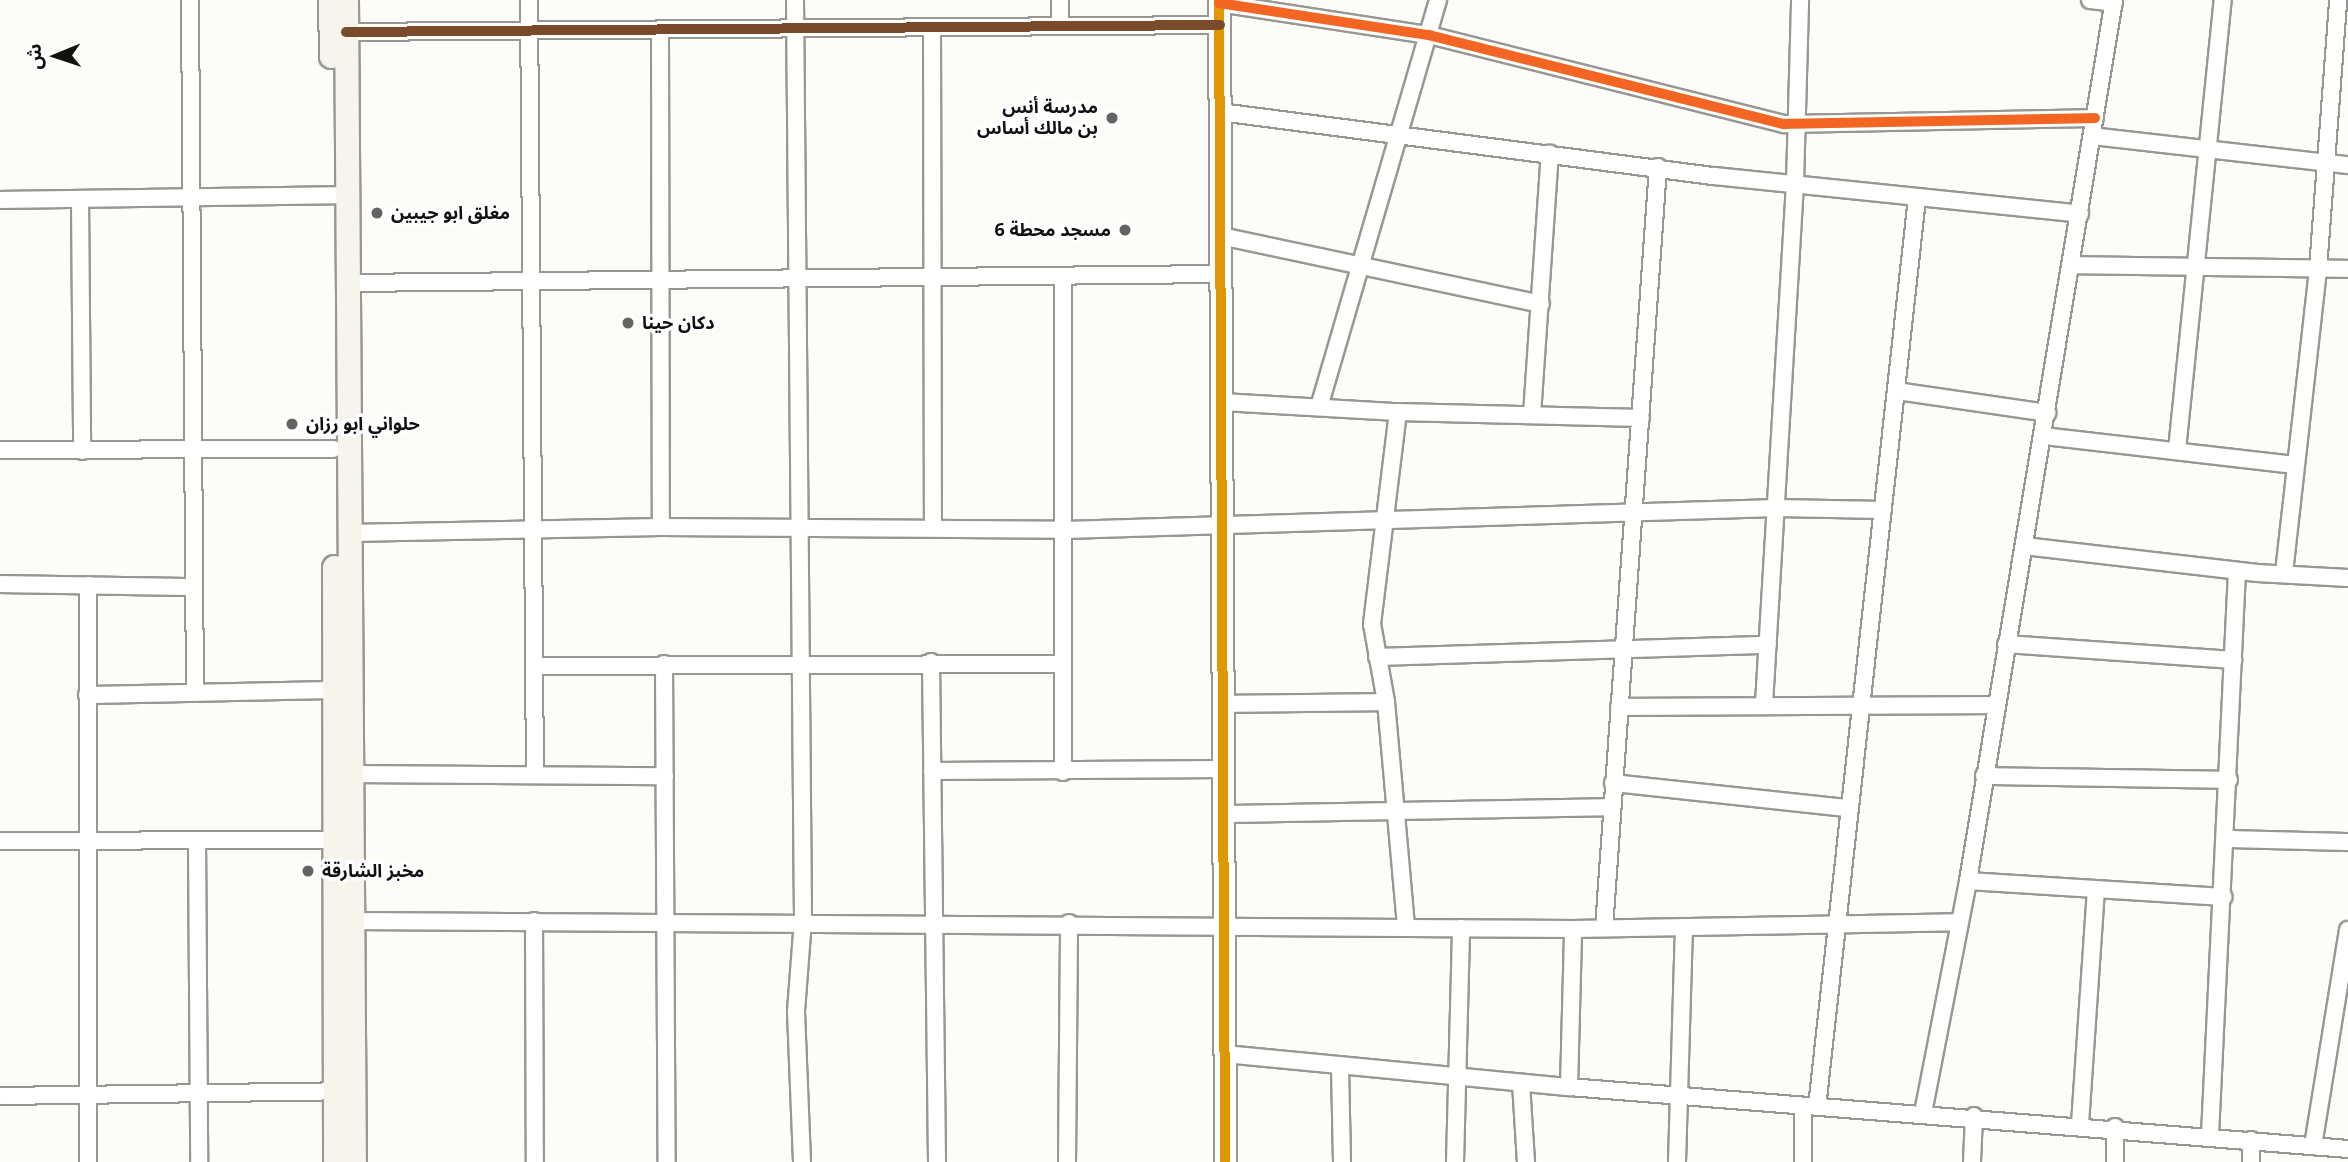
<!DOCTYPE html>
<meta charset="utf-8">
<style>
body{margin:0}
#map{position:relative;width:2348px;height:1162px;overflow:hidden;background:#fdfcf7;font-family:Georgia,"Noto Sans Arabic",serif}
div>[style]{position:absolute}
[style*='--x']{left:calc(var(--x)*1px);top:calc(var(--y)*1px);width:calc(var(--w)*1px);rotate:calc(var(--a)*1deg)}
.roads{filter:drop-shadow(2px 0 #979795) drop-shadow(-2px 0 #979795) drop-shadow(0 2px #979795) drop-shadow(0 -2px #979795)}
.minor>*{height:16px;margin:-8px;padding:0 8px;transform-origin:8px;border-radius:8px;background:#fffffe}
.tertiary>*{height:21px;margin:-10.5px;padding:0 10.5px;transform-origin:10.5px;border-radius:10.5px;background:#fffffe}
.secondary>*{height:23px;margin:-11.5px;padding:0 11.5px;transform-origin:11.5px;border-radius:11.5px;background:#f6f4eb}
.bus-1>*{height:10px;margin:-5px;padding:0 5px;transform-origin:5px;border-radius:5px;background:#e09702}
.bus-2>*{height:10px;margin:-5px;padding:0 5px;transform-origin:5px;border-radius:5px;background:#f26522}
.bus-3>*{height:10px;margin:-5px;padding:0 5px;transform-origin:5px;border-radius:5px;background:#7a4b2a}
.dots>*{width:19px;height:19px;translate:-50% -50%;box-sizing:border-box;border:4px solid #fff;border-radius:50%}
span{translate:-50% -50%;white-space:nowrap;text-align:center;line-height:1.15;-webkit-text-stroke:7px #fff;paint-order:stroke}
.poi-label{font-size:18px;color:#111;font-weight:700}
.right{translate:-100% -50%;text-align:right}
.left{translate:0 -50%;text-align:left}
.north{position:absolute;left:21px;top:21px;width:70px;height:70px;-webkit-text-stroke:5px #fff;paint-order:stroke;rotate:268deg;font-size:19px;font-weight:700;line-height:28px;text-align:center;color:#111}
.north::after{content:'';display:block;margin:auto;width:24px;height:32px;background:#111;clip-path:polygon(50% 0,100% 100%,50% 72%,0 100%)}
</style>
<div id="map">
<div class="roads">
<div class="minor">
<div style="--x:190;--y:0;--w:693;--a:89.59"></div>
<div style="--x:529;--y:0;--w:775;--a:89.56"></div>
<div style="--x:795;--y:0;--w:920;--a:89.5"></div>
<div style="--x:803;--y:920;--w:92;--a:94.4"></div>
<div style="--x:796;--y:1012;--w:150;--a:87.7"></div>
<div style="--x:1060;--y:0;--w:25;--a:90"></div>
<div style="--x:2090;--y:0;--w:24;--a:7"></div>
<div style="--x:1219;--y:3;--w:212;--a:8.7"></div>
<div style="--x:1429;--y:35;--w:366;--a:14.1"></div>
<div style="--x:1784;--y:124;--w:311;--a:-1.1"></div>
<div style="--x:932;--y:27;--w:501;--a:89.89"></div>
<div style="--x:660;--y:30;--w:497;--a:89.9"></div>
<div style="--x:346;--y:32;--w:874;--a:-0.46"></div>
<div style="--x:1220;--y:112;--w:499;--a:7.4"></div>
<div style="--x:1715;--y:176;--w:367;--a:5.9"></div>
<div style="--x:2092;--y:136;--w:258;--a:6.5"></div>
<div style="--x:0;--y:200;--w:346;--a:-0.8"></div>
<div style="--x:80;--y:200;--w:251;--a:89.5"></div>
<div style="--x:1221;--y:236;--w:327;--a:12"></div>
<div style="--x:2071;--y:265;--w:277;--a:0.8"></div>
<div style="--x:347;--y:283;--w:875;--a:-0.59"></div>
<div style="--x:1897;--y:391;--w:152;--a:8.3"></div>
<div style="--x:1222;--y:402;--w:176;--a:3.3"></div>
<div style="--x:1398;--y:412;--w:243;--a:1.4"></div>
<div style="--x:1319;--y:407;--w:424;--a:-73.7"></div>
<div style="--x:1398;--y:412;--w:214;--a:97"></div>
<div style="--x:1372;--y:624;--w:79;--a:79.8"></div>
<div style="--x:1386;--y:702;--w:226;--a:84.9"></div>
<div style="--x:1532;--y:415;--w:262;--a:-86.1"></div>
<div style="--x:2044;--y:436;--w:253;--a:6.6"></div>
<div style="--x:0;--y:450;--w:333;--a:-0.2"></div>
<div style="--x:2177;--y:450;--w:452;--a:-84.2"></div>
<div style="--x:349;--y:533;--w:312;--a:-1.1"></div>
<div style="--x:661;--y:527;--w:404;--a:0.4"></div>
<div style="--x:1065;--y:530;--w:712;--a:-1.77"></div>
<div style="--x:1777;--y:508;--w:106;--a:1.1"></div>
<div style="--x:2024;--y:546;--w:235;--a:6.6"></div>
<div style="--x:2257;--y:573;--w:91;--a:3.1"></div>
<div style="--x:2284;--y:573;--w:306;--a:-83.6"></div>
<div style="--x:2318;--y:269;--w:270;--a:-85.7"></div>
<div style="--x:0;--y:584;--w:194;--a:0.9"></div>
<div style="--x:88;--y:585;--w:577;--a:90"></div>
<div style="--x:2006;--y:644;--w:228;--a:4"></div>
<div style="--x:1377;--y:657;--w:391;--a:-1.8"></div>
<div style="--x:931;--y:662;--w:500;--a:89.31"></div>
<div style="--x:664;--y:664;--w:498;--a:89.7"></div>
<div style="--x:535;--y:666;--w:527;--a:-0.22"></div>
<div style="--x:87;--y:695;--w:248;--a:-1.2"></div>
<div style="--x:1225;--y:704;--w:161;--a:-0.7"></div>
<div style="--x:1764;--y:704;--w:522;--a:-86.59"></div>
<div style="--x:1795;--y:183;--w:183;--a:-88.4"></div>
<div style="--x:1619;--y:707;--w:377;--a:-0.3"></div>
<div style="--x:932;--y:771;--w:292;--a:-0.4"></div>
<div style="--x:1063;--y:772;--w:495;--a:-90"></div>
<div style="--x:352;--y:774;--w:313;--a:0.4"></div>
<div style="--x:1984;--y:776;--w:245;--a:0.9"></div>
<div style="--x:1613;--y:783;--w:236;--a:6.1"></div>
<div style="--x:1224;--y:814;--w:387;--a:-1"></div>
<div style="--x:2227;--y:839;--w:121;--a:1.4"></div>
<div style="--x:0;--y:841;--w:335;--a:-0.2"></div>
<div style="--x:197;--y:841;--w:321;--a:89.6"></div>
<div style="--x:1968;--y:881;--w:256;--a:3.6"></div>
<div style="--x:353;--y:921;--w:1220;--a:0.38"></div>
<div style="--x:1573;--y:929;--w:386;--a:-1"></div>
<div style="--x:534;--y:921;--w:241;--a:89.8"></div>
<div style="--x:1604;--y:928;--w:763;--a:-85.94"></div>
<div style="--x:1225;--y:1054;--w:346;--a:5.5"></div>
<div style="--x:1569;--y:1087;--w:781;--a:4.55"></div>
<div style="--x:1340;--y:1066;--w:96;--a:88.8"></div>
<div style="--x:1521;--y:1083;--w:79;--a:86.4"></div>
<div style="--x:1569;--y:1087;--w:158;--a:-88.5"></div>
<div style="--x:0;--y:1096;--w:344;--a:-0.8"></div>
<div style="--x:1817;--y:1107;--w:914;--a:-83.72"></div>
<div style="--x:1923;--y:1113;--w:236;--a:-79"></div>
<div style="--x:1968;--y:881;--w:893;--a:-80.59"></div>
<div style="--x:2080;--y:1124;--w:234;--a:-86.1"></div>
<div style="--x:2115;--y:1127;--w:35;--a:90"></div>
<div style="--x:2210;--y:1135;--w:565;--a:-87.26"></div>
<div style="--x:2251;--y:1140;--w:22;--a:90"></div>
<div style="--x:2313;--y:1146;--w:219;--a:-80.8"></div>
<div style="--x:1067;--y:1162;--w:239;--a:-89.5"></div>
<div style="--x:1455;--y:1162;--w:234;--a:-88.5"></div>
<div style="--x:1677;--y:1162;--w:235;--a:-88.3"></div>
<div style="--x:1803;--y:1162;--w:56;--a:-90"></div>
<div style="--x:1972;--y:1162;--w:46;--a:-87.5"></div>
</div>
<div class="tertiary">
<div style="--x:1219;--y:0;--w:1162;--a:89.7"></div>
</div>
<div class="secondary">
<div style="--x:330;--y:0;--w:56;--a:89"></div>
<div style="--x:346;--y:0;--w:1162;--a:89.61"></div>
<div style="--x:334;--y:567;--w:595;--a:89.9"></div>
</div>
</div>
<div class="bus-1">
<div style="--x:1219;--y:0;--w:1162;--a:89.7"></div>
</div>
<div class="bus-2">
<div style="--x:1219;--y:3;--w:212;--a:8.7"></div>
<div style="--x:1429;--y:35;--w:366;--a:14.1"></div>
<div style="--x:1784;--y:124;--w:311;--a:-1.1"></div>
</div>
<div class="bus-3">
<div style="--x:346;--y:32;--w:874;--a:-0.46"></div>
</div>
<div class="dots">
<div style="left:1112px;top:118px;background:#646362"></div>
<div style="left:377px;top:213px;background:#646362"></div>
<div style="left:1125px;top:230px;background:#646362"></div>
<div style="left:628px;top:323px;background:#646362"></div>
<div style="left:292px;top:424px;background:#646362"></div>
<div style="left:308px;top:871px;background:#646362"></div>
</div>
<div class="poi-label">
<span class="right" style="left:1098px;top:118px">مدرسة أنس<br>بن مالك أساس</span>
<span class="left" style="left:391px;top:213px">مغلق ابو جيبين</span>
<span class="right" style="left:1111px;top:230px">مسجد محطة 6</span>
<span class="left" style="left:642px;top:323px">دكان حينا</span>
<span class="left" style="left:306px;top:424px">حلواني ابو رزان</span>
<span class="left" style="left:322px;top:871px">مخبز الشارقة</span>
</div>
<div class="north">ش</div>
</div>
